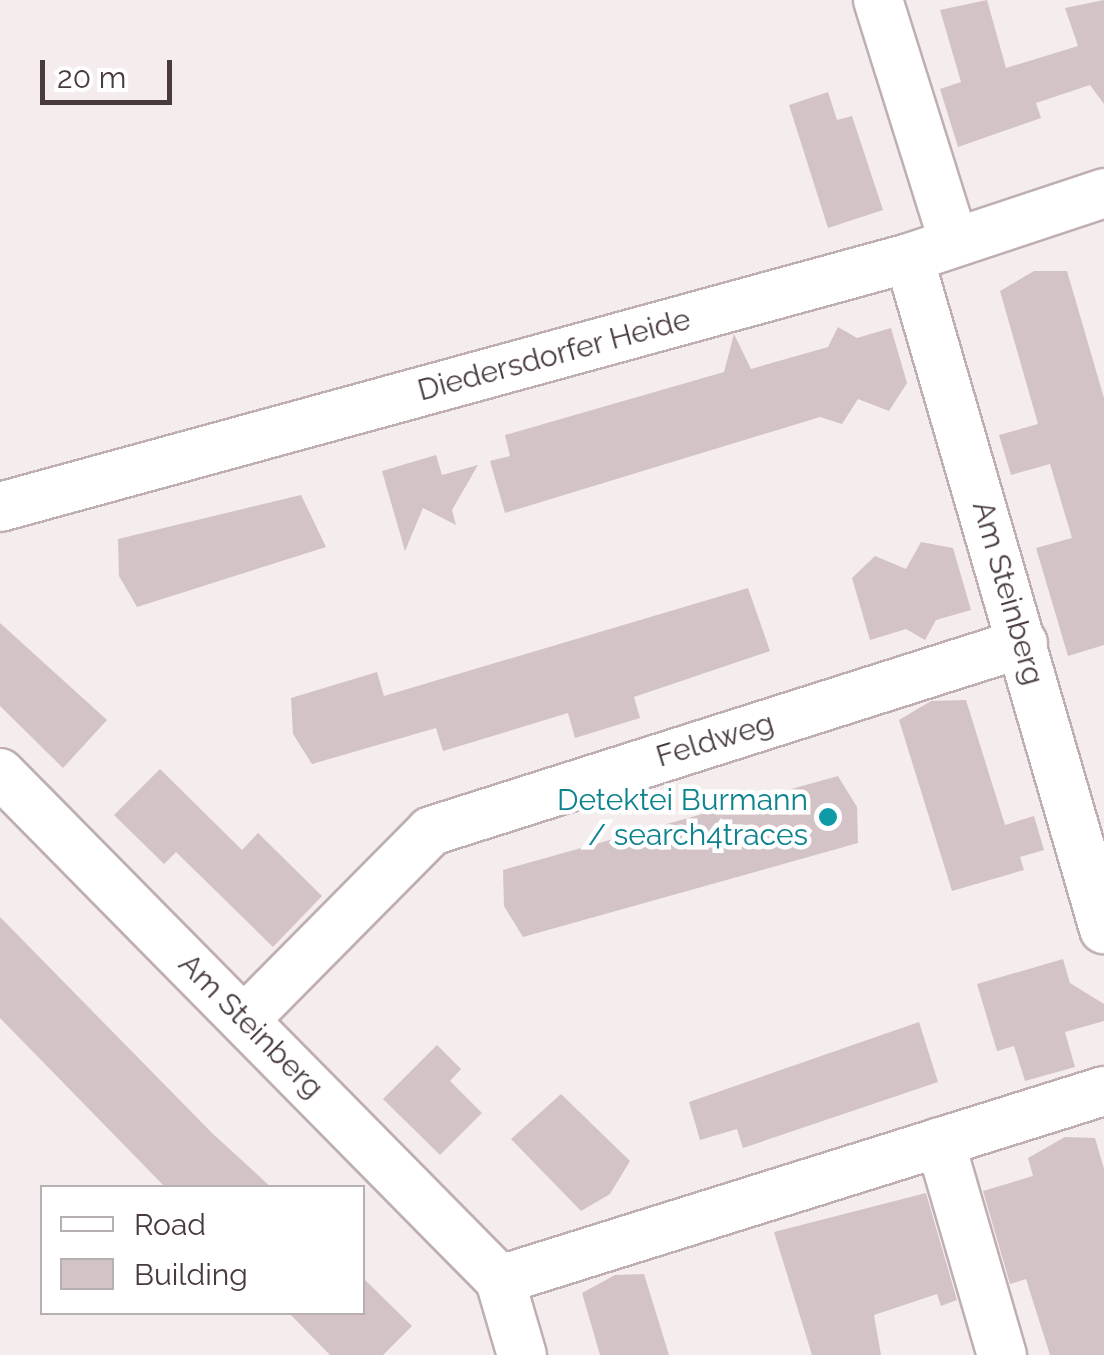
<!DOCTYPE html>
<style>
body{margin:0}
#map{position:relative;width:1104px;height:1355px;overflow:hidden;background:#f4eced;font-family:Raleway,sans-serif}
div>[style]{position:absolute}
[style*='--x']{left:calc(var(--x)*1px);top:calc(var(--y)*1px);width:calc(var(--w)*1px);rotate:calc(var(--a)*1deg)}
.building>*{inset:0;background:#d4c3c6}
.roads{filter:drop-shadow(2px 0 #bfafb1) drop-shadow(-2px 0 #bfafb1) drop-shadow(0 2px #bfafb1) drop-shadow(0 -2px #bfafb1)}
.minor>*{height:48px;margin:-24px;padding:0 24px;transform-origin:24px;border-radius:24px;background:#fff}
.dots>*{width:28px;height:28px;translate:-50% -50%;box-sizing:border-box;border:5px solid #fff;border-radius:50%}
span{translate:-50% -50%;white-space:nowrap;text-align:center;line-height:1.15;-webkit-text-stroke:9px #fff;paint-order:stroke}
.street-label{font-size:30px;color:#483a3d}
.culture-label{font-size:30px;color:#0d838f}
.right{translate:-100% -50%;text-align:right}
.legend{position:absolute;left:40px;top:1185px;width:325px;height:130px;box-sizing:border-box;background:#fff;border:2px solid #b6b0b1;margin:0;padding:12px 18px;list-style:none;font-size:30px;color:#483a3d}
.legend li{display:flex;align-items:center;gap:20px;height:50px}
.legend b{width:50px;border:2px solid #b6b0b1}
.scale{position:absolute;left:40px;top:60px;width:132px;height:45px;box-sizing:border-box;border:5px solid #483a3d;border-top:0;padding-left:12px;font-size:30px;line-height:35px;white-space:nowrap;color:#483a3d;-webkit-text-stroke:8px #fff;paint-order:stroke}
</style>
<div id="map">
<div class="building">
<div style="clip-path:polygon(987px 0,1006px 68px,1078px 46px,1065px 8px,1104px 0,1104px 104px,1090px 85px,1036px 103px,1041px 118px,958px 147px,940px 89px,961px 82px,940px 10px)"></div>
<div style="clip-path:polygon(828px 92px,837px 120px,852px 116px,883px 210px,828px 228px,789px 105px)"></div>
<div style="clip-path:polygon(1034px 271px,1067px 271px,1104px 398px,1104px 645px,1068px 656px,1036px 548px,1072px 538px,1050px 464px,1011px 475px,999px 435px,1038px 424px,1000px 291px)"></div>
<div style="clip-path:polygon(838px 327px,857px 338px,891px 328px,907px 383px,889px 411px,858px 399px,842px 424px,820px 417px,505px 513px,490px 461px,510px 456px,505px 435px,724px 372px,734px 334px,751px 369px,828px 347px)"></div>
<div style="clip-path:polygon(436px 455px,442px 475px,478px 465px,452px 510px,456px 525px,423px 508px,405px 551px,382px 471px)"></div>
<div style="clip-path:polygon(301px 495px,326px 547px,137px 607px,119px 576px,118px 539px)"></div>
<div style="clip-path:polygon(921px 542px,953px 548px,971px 610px,936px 620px,925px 640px,906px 629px,870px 640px,852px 578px,875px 556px,906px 569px)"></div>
<div style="clip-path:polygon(748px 588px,770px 651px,634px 697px,640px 718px,575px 738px,568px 713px,443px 751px,436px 728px,312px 764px,293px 734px,291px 698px,377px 672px,384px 696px)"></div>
<div style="clip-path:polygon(0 623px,107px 720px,63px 768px,0 706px)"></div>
<div style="clip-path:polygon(966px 700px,1005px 825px,1034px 816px,1044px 850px,1020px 857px,1024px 870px,952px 891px,899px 720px,931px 701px)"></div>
<div style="clip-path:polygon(160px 769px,242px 850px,258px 833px,322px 896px,273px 947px,176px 852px,164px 864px,114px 815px)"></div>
<div style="clip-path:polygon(838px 776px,857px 807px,858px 843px,523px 937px,504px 906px,503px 870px)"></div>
<div style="clip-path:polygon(0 917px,212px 1133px,272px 1188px,166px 1188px,0 1018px)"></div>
<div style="clip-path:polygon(1063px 959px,1070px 983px,1104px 1004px,1104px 1021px,1065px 1032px,1075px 1067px,1025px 1081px,1014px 1046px,997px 1051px,977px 984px)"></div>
<div style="clip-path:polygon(919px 1022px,938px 1082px,743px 1148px,737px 1129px,700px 1140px,689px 1102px)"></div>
<div style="clip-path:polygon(437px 1045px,461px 1069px,450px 1081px,482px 1113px,440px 1155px,383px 1099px)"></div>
<div style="clip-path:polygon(561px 1094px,630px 1161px,610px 1194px,581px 1211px,511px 1139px)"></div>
<div style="clip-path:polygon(1065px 1137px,1095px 1138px,1104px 1169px,1104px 1355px,1050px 1355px,1026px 1279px,1010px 1284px,983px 1191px,1033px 1176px,1028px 1158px)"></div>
<div style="clip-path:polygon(926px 1193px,957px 1300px,941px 1306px,937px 1294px,874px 1315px,881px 1355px,812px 1355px,774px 1232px)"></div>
<div style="clip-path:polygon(644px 1274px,669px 1355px,600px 1355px,582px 1293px,615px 1275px)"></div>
<div style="clip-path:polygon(362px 1277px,412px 1326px,383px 1355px,330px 1355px,288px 1312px,362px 1312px)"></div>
</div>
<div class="roads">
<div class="minor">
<div style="--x:878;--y:0;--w:254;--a:72.6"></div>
<div style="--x:909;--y:258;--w:699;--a:73.8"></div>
<div style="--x:0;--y:507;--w:942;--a:-15.32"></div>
<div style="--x:909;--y:258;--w:206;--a:-18.4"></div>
<div style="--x:0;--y:773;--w:712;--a:45.4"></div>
<div style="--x:500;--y:1280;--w:633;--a:-17.38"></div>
<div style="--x:245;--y:1019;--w:264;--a:-45.3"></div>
<div style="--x:431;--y:831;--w:621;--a:-17.62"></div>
<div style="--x:940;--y:1142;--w:222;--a:73.8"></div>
<div style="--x:500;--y:1280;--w:78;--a:73.7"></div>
</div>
</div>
<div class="dots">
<div style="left:828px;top:817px;background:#0f9aa8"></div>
</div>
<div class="street-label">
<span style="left:554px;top:355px;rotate:-15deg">Diedersdorfer Heide</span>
<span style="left:1008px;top:593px;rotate:74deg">Am Steinberg</span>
<span style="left:715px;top:740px;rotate:-17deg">Feldweg</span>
<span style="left:251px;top:1026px;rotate:45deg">Am Steinberg</span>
</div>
<div class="culture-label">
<span class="right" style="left:808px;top:817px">Detektei Burmann<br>/ search4traces</span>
</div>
<ul class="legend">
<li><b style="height:12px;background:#fff"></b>Road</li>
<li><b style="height:28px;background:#d4c3c6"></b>Building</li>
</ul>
<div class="scale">20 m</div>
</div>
